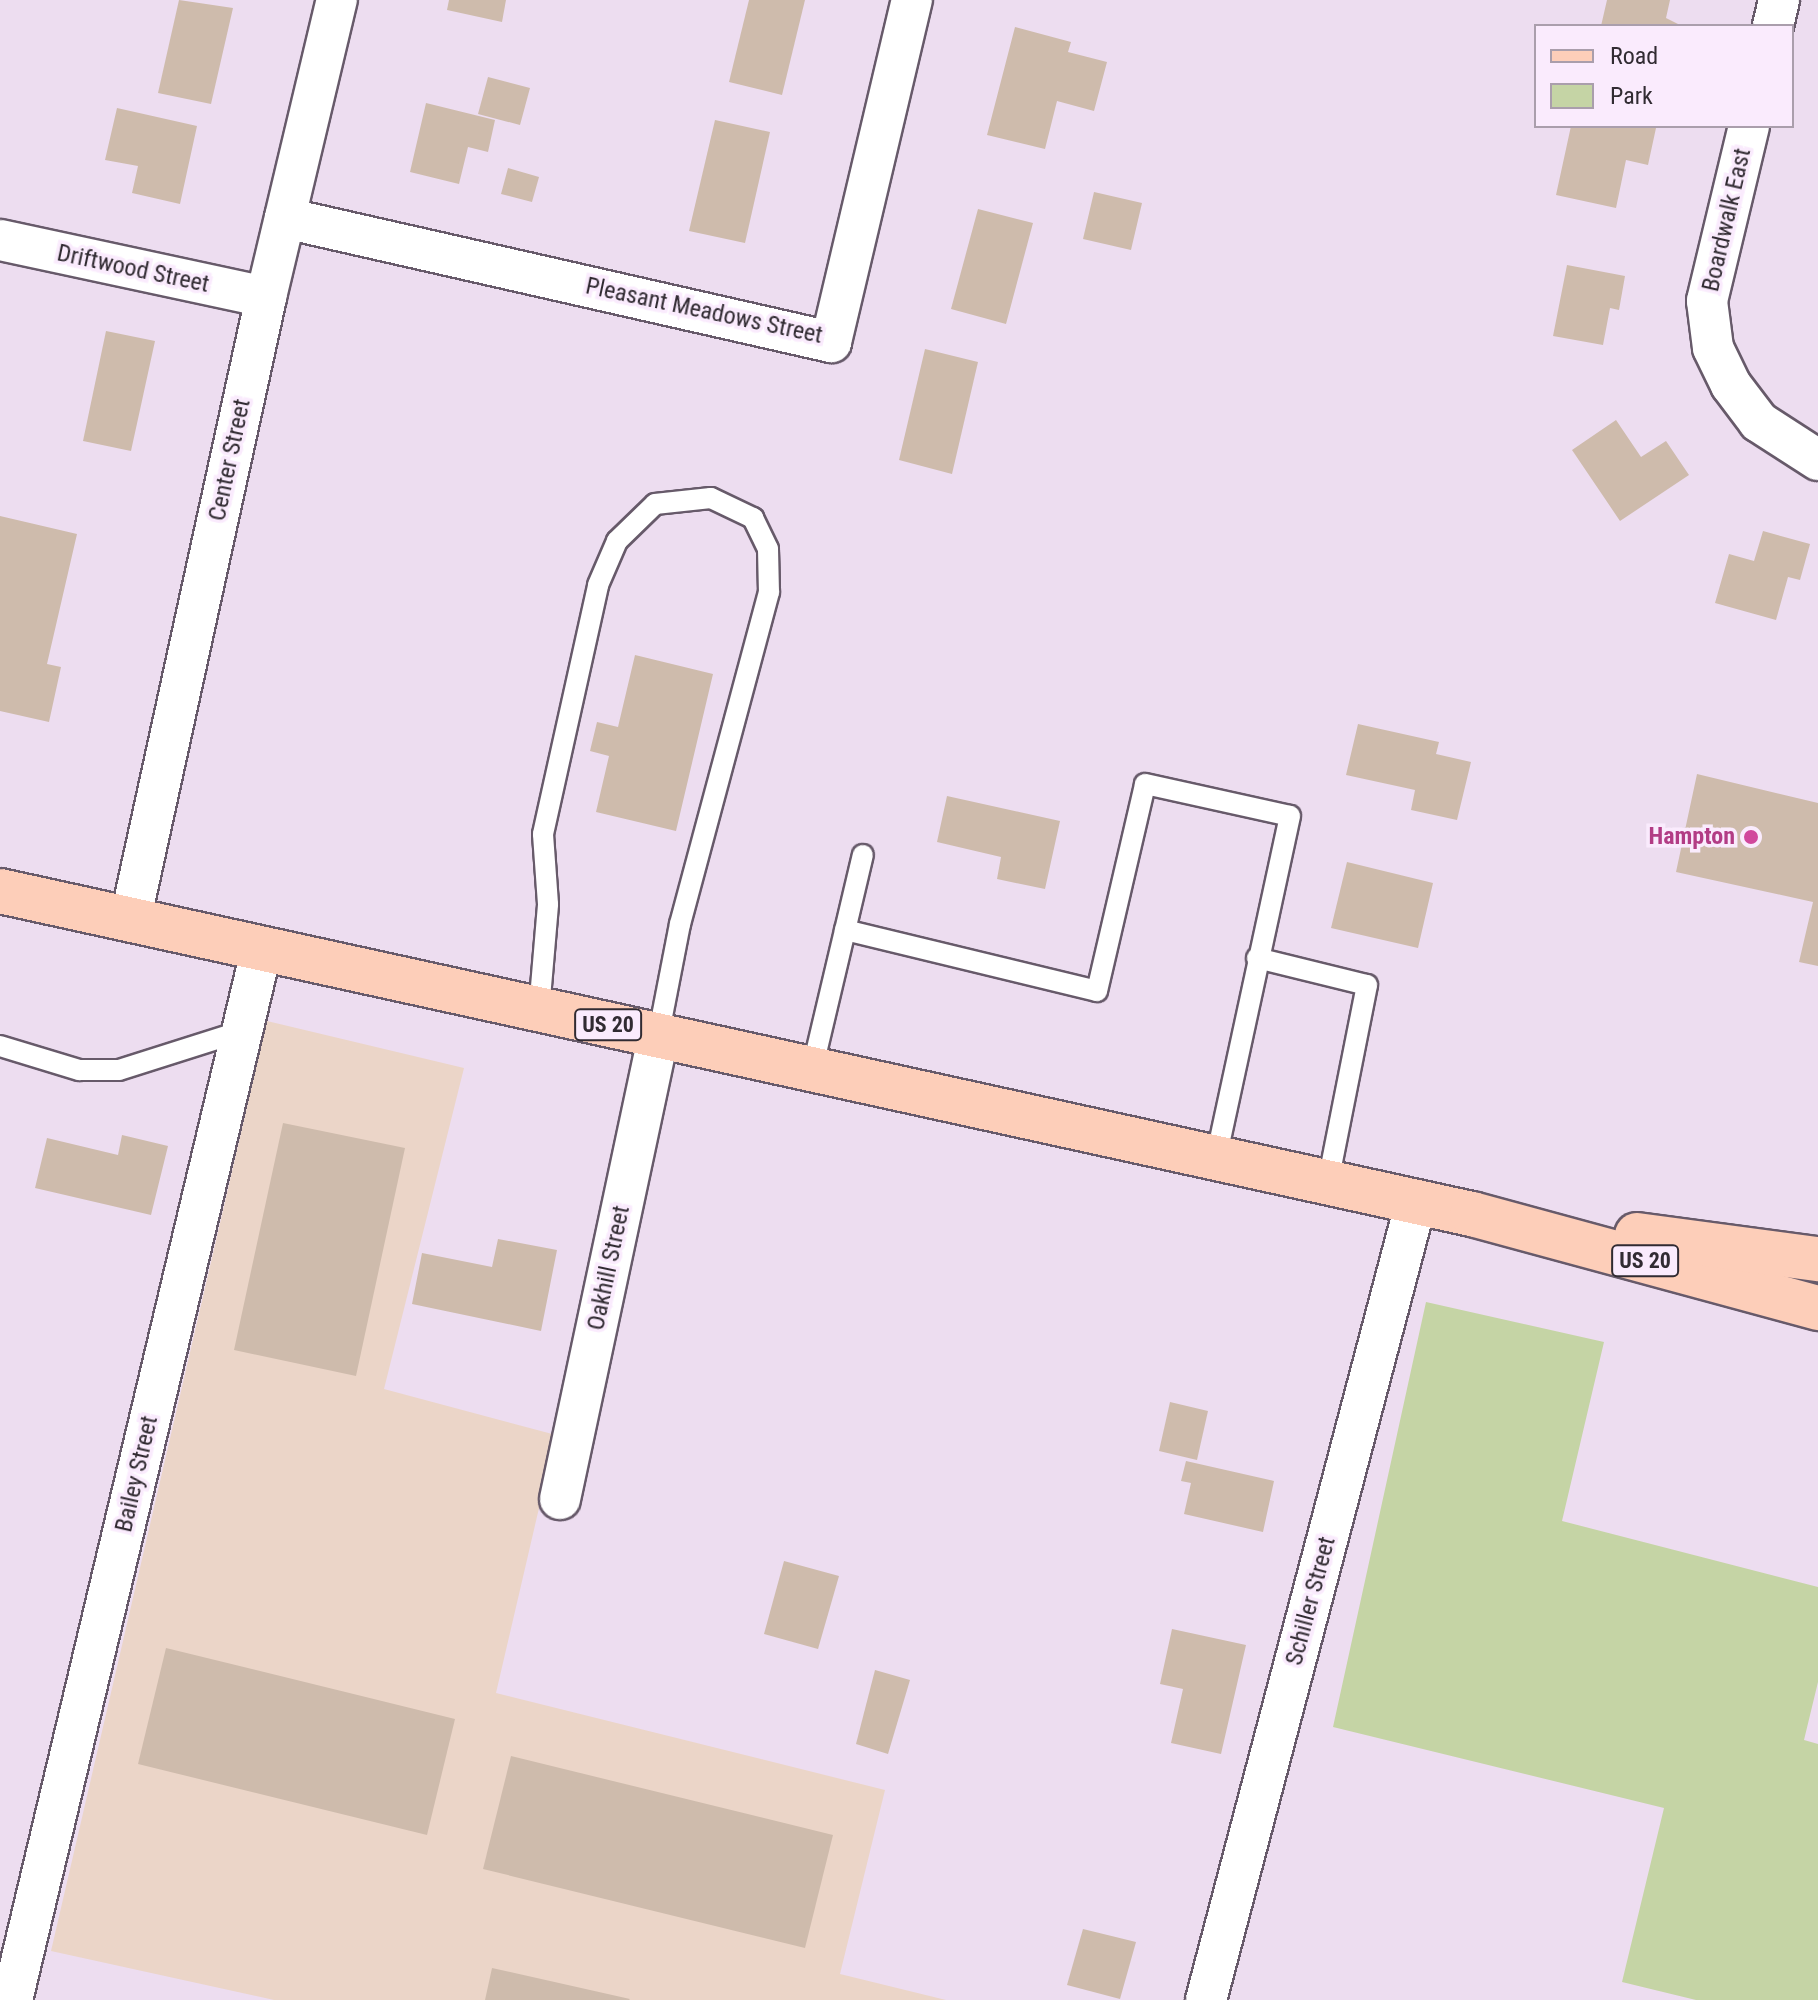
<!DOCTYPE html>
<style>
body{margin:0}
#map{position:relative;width:1818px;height:2000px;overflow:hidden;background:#edddf0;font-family:"Roboto Condensed",sans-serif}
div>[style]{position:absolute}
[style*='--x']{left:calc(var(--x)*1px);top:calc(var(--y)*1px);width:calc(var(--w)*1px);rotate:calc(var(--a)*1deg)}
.industrial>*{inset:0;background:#ebd5c8}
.green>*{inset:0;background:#c5d4a5}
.building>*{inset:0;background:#cebbac}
.roads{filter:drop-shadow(2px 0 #675a6a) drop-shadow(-2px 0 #675a6a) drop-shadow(0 2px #675a6a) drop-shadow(0 -2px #675a6a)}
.lane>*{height:20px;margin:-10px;padding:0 10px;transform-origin:10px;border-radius:10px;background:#fff}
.street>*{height:40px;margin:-20px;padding:0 20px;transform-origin:20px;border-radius:20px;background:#fff}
.primary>*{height:44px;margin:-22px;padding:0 22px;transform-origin:22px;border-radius:22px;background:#fdceb9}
.dots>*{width:22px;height:22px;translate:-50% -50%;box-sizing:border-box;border:4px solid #faebfd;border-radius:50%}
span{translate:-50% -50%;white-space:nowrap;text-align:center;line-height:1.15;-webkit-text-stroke:7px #faebfd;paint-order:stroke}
.shield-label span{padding:2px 6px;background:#faebfd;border:2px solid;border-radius:6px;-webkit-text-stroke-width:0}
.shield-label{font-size:22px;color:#312b32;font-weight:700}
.street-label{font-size:24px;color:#312b32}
.hotel-label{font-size:24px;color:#b23c85;font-weight:700}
.right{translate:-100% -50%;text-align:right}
.legend{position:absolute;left:1534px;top:24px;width:260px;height:104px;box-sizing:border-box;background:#faebfd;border:2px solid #aa9eac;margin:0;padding:10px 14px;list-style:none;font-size:24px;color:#312b32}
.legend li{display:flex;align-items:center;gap:16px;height:40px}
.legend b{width:40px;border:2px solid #aa9eac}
</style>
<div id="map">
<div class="industrial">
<div style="clip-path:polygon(267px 1021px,464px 1068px,384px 1389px,556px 1435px,496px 1693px,885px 1790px,840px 1974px,946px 2000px,274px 2000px,51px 1951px)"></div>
</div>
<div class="green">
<div style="clip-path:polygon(1426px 1302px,1604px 1342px,1562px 1521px,1818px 1587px,1818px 1682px,1804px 1740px,1818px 1744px,1818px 2000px,1696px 2000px,1622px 1982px,1664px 1808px,1333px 1727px)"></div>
</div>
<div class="building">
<div style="clip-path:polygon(179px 0,233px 8px,211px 104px,158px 93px)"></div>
<div style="clip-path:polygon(449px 0,506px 0,502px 22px,447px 10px)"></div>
<div style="clip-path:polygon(749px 0,805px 0,782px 95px,729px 82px)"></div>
<div style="clip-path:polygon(1607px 0,1670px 0,1666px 18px,1682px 26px,1601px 26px)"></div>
<div style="clip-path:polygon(1015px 27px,1071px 42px,1068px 52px,1107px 62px,1094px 111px,1057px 101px,1045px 149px,987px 135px)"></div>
<div style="clip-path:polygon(488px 77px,530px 88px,520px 125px,478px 114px)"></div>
<div style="clip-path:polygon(426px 103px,495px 120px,488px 152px,468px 147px,459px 184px,410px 172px)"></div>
<div style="clip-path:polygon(117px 108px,197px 126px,180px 204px,132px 193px,138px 166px,105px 160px)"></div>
<div style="clip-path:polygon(715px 120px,770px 132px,745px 243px,689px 231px)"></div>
<div style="clip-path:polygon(1571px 126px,1656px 128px,1648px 165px,1626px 160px,1616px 208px,1556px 195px)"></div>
<div style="clip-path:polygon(508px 168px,539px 177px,532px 202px,501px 194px)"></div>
<div style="clip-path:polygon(1094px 192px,1142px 203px,1131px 250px,1083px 239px)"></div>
<div style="clip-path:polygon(978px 209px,1033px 223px,1006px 324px,951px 309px)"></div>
<div style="clip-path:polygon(1567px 265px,1625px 276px,1619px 310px,1610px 308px,1603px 345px,1553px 336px)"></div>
<div style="clip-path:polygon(106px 331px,155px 341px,131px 451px,83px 441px)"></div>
<div style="clip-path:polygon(925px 349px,978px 362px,952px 474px,899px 460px)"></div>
<div style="clip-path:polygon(1616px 420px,1641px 457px,1666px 441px,1689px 475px,1620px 521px,1572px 450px)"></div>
<div style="clip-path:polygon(0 516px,77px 534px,47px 664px,61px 667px,49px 722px,0 711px)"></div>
<div style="clip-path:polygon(1763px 531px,1810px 544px,1800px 580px,1788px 577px,1776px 620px,1715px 603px,1729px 554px,1754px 561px)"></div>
<div style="clip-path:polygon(635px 655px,713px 674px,676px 831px,596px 812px,609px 756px,590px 751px,597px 722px,618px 727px)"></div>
<div style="clip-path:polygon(1358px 724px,1439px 742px,1436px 754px,1471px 762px,1457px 820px,1411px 810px,1415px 790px,1346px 775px)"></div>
<div style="clip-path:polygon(1697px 774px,1818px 803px,1818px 966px,1799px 962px,1813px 902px,1676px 872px)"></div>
<div style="clip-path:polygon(947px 796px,1060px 821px,1045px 889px,997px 879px,1001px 857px,937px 842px)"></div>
<div style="clip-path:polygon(1347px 862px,1433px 883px,1418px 948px,1331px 928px)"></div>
<div style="clip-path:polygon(283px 1123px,405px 1148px,356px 1376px,234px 1350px)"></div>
<div style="clip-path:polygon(122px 1135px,168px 1146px,151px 1215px,35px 1188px,47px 1138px,118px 1155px)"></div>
<div style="clip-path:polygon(498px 1239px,557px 1250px,541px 1331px,412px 1304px,422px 1253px,492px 1267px)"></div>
<div style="clip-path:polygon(1170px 1402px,1208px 1411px,1197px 1460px,1159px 1451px)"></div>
<div style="clip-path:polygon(1186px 1461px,1274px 1481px,1263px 1532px,1184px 1514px,1191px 1483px,1181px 1481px)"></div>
<div style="clip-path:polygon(784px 1561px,839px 1576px,818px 1649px,764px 1634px)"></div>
<div style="clip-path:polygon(1172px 1629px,1246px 1645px,1221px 1754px,1171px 1743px,1183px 1689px,1160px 1684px)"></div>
<div style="clip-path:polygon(166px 1648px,455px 1719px,427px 1835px,138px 1764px)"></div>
<div style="clip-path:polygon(875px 1670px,910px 1680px,888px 1754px,856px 1744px)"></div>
<div style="clip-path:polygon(511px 1756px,833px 1835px,805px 1948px,483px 1869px)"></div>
<div style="clip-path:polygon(1083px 1929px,1136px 1942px,1120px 1999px,1067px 1985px)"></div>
<div style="clip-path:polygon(492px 1968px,630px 1999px,629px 2000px,485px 2000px)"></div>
</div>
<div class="roads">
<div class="lane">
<div style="--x:845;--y:930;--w:259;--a:13.6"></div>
<div style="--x:1097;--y:991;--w:212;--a:-76.9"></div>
<div style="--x:1145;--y:784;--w:148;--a:12.4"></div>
<div style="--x:1290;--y:816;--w:350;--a:102.2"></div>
<div style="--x:1257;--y:958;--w:113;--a:13.8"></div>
<div style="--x:1367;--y:985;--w:201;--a:101.2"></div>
<div style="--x:539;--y:1010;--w:106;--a:-85.1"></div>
<div style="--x:548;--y:904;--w:70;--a:-94.1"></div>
<div style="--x:543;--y:834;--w:255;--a:-77.5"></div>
<div style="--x:598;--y:585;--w:48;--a:-66.6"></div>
<div style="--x:617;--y:541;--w:53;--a:-44.2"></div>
<div style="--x:655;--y:504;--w:56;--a:-6.1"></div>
<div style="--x:711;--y:498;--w:47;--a:25.5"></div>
<div style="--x:753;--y:518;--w:34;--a:64"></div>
<div style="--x:768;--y:549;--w:43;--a:88.7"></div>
<div style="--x:769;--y:592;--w:344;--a:105"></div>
<div style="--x:680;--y:924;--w:115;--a:101"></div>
<div style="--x:0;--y:1046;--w:83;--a:16.9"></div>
<div style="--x:79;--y:1070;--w:40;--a:0"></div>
<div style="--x:119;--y:1070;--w:129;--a:-17.6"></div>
<div style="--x:812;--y:1070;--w:221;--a:-76.7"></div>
</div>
<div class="street">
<div style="--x:1773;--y:26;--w:27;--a:-77"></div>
<div style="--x:1749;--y:126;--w:180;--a:103.5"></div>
<div style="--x:1707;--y:301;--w:47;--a:82.7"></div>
<div style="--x:1713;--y:348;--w:41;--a:64.1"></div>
<div style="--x:1731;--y:385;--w:46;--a:52.9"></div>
<div style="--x:1759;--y:422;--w:70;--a:32.8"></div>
<div style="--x:285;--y:218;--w:560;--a:12.8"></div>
<div style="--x:831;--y:342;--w:351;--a:-76.7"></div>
<div style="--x:0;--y:240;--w:272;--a:12.1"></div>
<div style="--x:130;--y:921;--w:639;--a:-77.7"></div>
<div style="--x:266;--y:297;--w:305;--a:-76.6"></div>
<div style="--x:560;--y:1499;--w:472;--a:-78"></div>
<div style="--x:12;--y:2000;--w:1082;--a:-76.64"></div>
<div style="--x:1206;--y:2000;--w:825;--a:-75.26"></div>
</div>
<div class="primary">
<div style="--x:0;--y:891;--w:1507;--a:12.38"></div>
<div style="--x:1472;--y:1214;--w:359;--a:15.2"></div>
<div style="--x:1637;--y:1235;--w:183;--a:7.6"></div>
</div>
</div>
<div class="dots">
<div style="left:1751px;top:837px;background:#d1479c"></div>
</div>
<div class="shield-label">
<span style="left:608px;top:1025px">US 20</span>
<span style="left:1645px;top:1261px">US 20</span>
</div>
<div class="street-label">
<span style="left:1727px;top:220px;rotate:-77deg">Boardwalk East</span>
<span style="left:133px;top:269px;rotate:12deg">Driftwood Street</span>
<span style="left:704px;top:311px;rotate:12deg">Pleasant Meadows Street</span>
<span style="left:230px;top:460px;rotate:-78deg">Center Street</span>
<span style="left:609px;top:1268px;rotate:-78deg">Oakhill Street</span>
<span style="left:137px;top:1474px;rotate:-77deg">Bailey Street</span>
<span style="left:1311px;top:1601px;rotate:-75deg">Schiller Street</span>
</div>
<div class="hotel-label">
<span class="right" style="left:1735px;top:837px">Hampton</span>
</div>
<ul class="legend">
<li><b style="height:10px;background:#fdceb9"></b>Road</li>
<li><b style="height:22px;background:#c5d4a5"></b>Park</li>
</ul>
</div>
